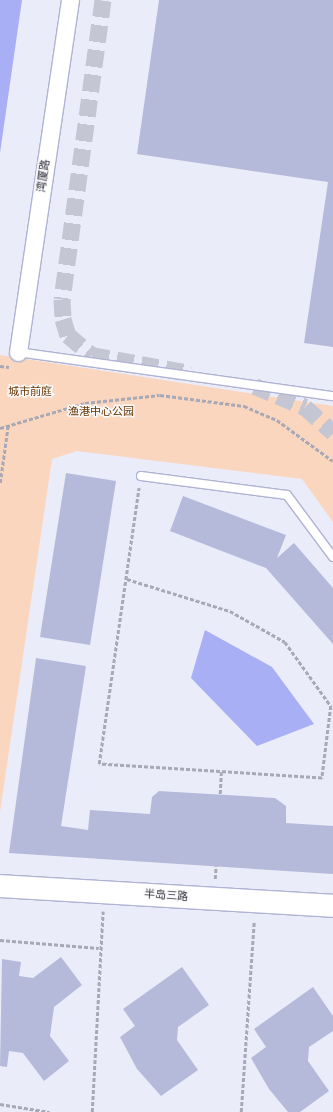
<!DOCTYPE html>
<meta charset="utf-8">
<style>
body{margin:0}
#map{position:relative;width:333px;height:1112px;overflow:hidden;background:#eaecfa;font-family:Signika,"Noto Sans SC",sans-serif}
div>[style]{position:absolute}
[style*='--x']{left:calc(var(--x)*1px);top:calc(var(--y)*1px);width:calc(var(--w)*1px);rotate:calc(var(--a)*1deg)}
.green>*{inset:0;background:#fad6be}
.water>*{inset:0;background:#a8aff4}
.building>*{inset:0;background:#b5bada}
.street-tunnel>*{height:17px;margin-top:-8.5px;transform-origin:0;background:repeating-linear-gradient(90deg,#c4c6d4 0 17px,transparent 0 25px)}
.path>*{height:2.5px;margin-top:-1.25px;transform-origin:0;background:repeating-linear-gradient(90deg,#a8a9b7 0 4px,transparent 0 6px)}
.roads{filter:drop-shadow(1px 0 #afb3d3) drop-shadow(-1px 0 #afb3d3) drop-shadow(0 1px #afb3d3) drop-shadow(0 -1px #afb3d3)}
.lane>*{height:8px;margin:-4px;padding:0 4px;transform-origin:4px;border-radius:4px;background:#fff}
.street>*{height:17px;margin:-8.5px;padding:0 8.5px;transform-origin:8.5px;border-radius:8.5px;background:#fff}
.secondary>*{height:22px;margin:-11px;padding:0 11px;transform-origin:11px;border-radius:11px;background:#fff}
span{translate:-50% -50%;white-space:nowrap;text-align:center;line-height:1.15;-webkit-text-stroke:3px #fafafa;paint-order:stroke}
.street-label{font-size:11px;color:#2d2e3b}
.park-label{font-size:11px;color:#693603}
</style>
<div id="map">
<div class="green">
<div style="clip-path:polygon(0 355px,333px 406px,333px 522px,302px 479px,77px 451px,52px 459px,0 812px)"></div>
</div>
<div class="water">
<div style="clip-path:polygon(0 0,22px 0,0 153px)"></div>
<div style="clip-path:polygon(205px 630px,272px 667px,314px 724px,257px 746px,191px 678px)"></div>
</div>
<div class="building">
<div style="clip-path:polygon(159px 0,333px 0,333px 347px,304px 343px,328px 182px,137px 154px)"></div>
<div style="clip-path:polygon(66px 473px,116px 481px,90px 645px,40px 637px)"></div>
<div style="clip-path:polygon(183px 496px,286px 535px,277px 558px,294px 543px,333px 588px,333px 644px,266px 568px,170px 531px)"></div>
<div style="clip-path:polygon(36px 658px,86px 666px,61px 826px,88px 830px,90px 810px,150px 814px,152px 797px,159px 791px,275px 798px,286px 806px,286px 823px,333px 826px,333px 874px,9px 853px)"></div>
<div style="clip-path:polygon(61px 957px,82px 985px,54px 1007px,50px 1036px,69px 1061px,44px 1081px,23px 1053px,9px 1051px,7px 1067px,0 1066px,2px 959px,21px 962px,19px 976px,33px 978px)"></div>
<div style="clip-path:polygon(182px 967px,209px 1005px,178px 1027px,177px 1040px,198px 1070px,161px 1096px,137px 1069px,120px 1037px,135px 1026px,123px 1009px)"></div>
<div style="clip-path:polygon(313px 987px,333px 1016px,333px 1031px,309px 1047px,308px 1061px,329px 1091px,300px 1112px,288px 1112px,269px 1089px,251px 1058px,266px 1047px,254px 1029px)"></div>
</div>
<div class="street-tunnel">
<div style="--x:103;--y:0;--w:302;--a:97.8"></div>
<div style="--x:62;--y:299;--w:20;--a:87"></div>
<div style="--x:63;--y:319;--w:17;--a:73"></div>
<div style="--x:68;--y:335;--w:31;--a:40"></div>
<div style="--x:92;--y:355;--w:100;--a:10.4"></div>
<div style="--x:255;--y:386;--w:54;--a:22.8"></div>
<div style="--x:305;--y:407;--w:38;--a:42"></div>
</div>
<div class="path">
<div style="--x:0;--y:366;--w:9;--a:6"></div>
<div style="--x:0;--y:428;--w:89;--a:-16.4"></div>
<div style="--x:85;--y:403;--w:75;--a:-6.1"></div>
<div style="--x:160;--y:395;--w:85;--a:7.5"></div>
<div style="--x:244;--y:406;--w:36;--a:23"></div>
<div style="--x:277;--y:420;--w:69;--a:36.2"></div>
<div style="--x:0;--y:483;--w:59;--a:-82.1"></div>
<div style="--x:127;--y:579;--w:108;--a:17.3"></div>
<div style="--x:230;--y:611;--w:63;--a:29.4"></div>
<div style="--x:285;--y:642;--w:79;--a:54.3"></div>
<div style="--x:331;--y:706;--w:73;--a:97.1"></div>
<div style="--x:322;--y:778;--w:223;--a:-176.4"></div>
<div style="--x:99;--y:764;--w:279;--a:-81.8"></div>
<div style="--x:220;--y:794;--w:22;--a:-87"></div>
<div style="--x:215;--y:879;--w:13;--a:-86"></div>
<div style="--x:0;--y:940;--w:99;--a:4.6"></div>
<div style="--x:0;--y:1104;--w:50;--a:9.3"></div>
<div style="--x:92;--y:1112;--w:201;--a:-86.9"></div>
<div style="--x:241;--y:1112;--w:191;--a:-86.1"></div>
</div>
<div class="roads">
<div class="lane">
<div style="--x:18;--y:352;--w:318;--a:8"></div>
<div style="--x:141;--y:476;--w:147;--a:7.4"></div>
<div style="--x:287;--y:495;--w:77;--a:53.4"></div>
</div>
<div class="street">
<div style="--x:18;--y:352;--w:356;--a:-81.6"></div>
</div>
<div class="secondary">
<div style="--x:0;--y:886;--w:334;--a:3.4"></div>
</div>
</div>
<div class="street-label">
<span style="left:44px;top:176px;rotate:-82deg">湾厦路</span>
<span style="left:166px;top:896px;rotate:4deg">半岛三路</span>
</div>
<div class="park-label">
<span style="left:30px;top:392px">城市前庭</span>
<span style="left:101px;top:412px">渔港中心公园</span>
</div>
</div>
